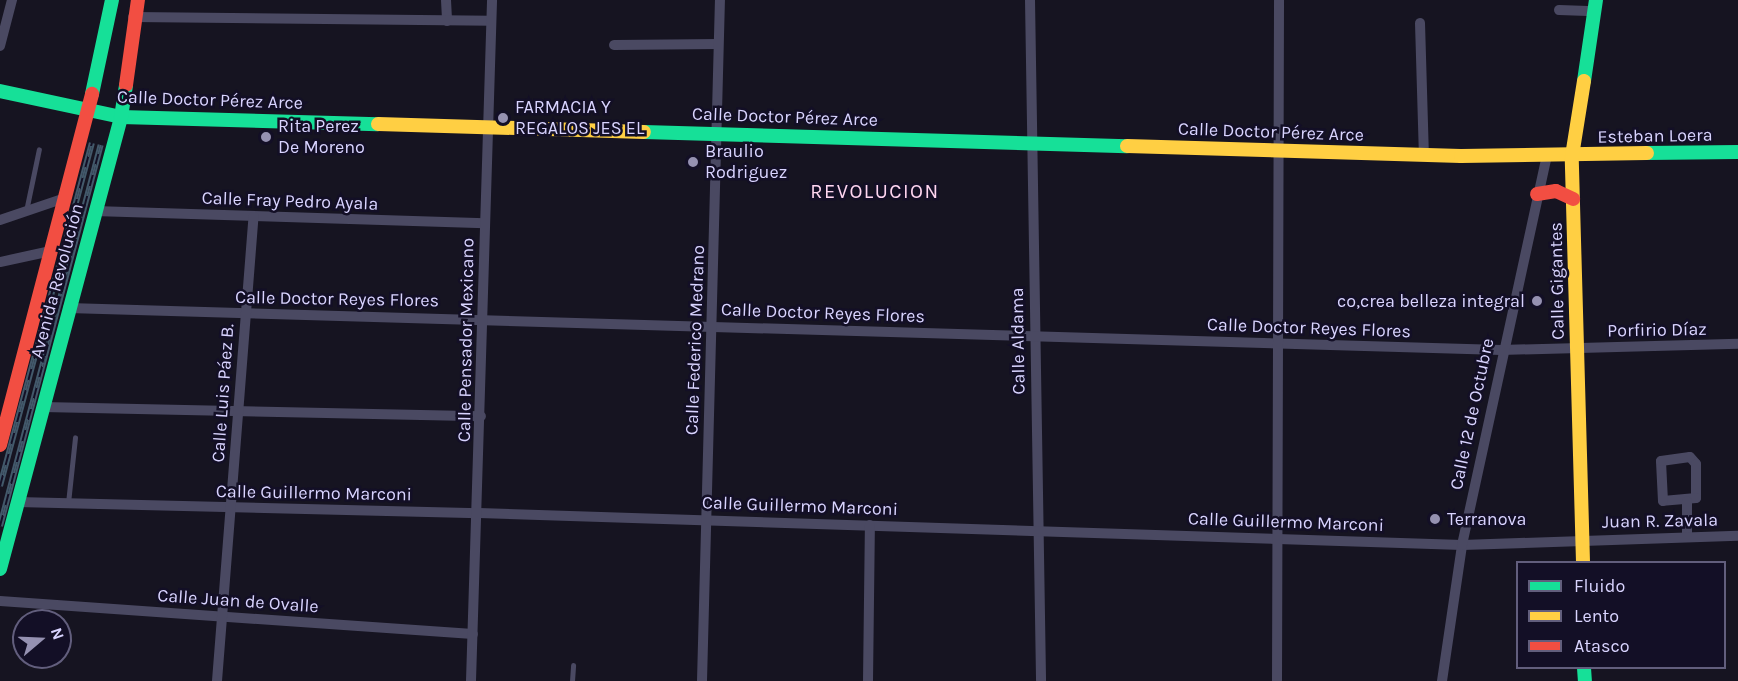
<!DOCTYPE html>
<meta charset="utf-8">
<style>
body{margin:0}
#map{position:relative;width:1738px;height:681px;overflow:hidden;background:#161421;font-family:Karla,sans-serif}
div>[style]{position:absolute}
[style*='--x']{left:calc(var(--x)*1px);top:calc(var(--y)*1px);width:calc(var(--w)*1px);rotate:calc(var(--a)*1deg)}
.lane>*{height:5px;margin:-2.5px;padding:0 2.5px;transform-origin:2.5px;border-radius:2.5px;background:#4a4962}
.street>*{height:10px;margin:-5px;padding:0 5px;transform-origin:5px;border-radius:5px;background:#4a4962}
.fast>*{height:14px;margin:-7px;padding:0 7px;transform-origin:7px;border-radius:7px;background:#16e098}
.slow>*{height:14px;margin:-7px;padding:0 7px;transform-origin:7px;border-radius:7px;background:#ffcf43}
.jam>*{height:14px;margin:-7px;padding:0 7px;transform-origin:7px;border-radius:7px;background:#f24e42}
.rail>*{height:6px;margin-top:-3px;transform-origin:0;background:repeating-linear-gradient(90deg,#130f26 0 11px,#43596b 0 22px);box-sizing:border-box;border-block:2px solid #43596b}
.dots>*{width:16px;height:16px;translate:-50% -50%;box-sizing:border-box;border:3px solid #130f26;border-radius:50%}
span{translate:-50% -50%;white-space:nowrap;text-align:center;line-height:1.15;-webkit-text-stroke:5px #130f26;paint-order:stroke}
.street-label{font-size:18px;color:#d9d4ff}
.poi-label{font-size:18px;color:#d9d4ff}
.left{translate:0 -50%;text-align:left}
.right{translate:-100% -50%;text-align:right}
.neighbourhood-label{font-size:20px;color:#ffd6f0;letter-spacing:1.5px}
.legend{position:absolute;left:1516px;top:561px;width:210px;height:108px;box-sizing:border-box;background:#130f26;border:2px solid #625e7d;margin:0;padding:8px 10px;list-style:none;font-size:18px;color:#d9d4ff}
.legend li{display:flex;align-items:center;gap:12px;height:30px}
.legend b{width:30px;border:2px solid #625e7d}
.north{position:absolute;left:12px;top:609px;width:60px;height:60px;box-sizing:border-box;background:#130f26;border:2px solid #625e7d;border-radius:50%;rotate:71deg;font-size:16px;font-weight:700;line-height:24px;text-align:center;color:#d9d4ff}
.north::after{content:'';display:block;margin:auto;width:21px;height:27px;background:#9591b1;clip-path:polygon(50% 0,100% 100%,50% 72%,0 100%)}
</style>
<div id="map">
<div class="lane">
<div style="--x:26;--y:211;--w:63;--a:-78.2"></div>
<div style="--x:68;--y:503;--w:66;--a:-83.9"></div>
<div style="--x:572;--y:681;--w:16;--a:-86"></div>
</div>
<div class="street">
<div style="--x:446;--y:0;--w:21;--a:87"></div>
<div style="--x:1030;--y:0;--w:681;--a:89.07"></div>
<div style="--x:1559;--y:10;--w:36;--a:2"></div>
<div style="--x:133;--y:17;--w:358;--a:0.6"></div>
<div style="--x:1420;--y:23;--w:132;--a:88.3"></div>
<div style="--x:614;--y:45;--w:104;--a:-0.6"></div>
<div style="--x:0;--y:46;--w:48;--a:-75.4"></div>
<div style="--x:94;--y:211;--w:391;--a:1.8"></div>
<div style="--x:0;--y:220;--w:69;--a:-18.7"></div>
<div style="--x:0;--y:262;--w:52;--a:-12.2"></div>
<div style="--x:68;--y:308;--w:1434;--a:1.68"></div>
<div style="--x:1501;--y:350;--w:237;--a:-1.5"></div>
<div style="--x:43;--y:407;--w:438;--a:1.2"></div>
<div style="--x:1690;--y:457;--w:9;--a:49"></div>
<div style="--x:1696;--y:464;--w:34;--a:90"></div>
<div style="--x:1696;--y:498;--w:33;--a:175"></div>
<div style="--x:1663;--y:501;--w:40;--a:-92.9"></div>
<div style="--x:1661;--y:461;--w:29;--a:-8"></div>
<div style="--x:1687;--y:501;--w:36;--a:90"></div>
<div style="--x:17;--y:502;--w:462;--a:1.4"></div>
<div style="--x:479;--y:513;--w:984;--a:1.86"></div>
<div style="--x:1462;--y:545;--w:276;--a:-1.9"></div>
<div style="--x:0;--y:601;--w:474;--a:4"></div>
<div style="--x:217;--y:681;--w:466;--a:-85.5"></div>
<div style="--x:471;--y:681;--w:681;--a:-88.23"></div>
<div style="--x:702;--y:681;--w:681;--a:-88.49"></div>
<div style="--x:868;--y:681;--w:156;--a:-89.3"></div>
<div style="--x:1277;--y:681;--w:681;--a:-89.83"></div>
<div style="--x:1442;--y:681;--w:137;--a:-81.6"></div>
<div style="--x:1462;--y:545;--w:399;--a:-77.7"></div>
</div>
<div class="fast">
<div style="--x:1584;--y:81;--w:82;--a:-81.6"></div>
<div style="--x:0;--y:91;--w:124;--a:12.1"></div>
<div style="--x:121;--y:117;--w:257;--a:1.6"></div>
<div style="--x:92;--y:94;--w:96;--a:-78"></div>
<div style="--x:644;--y:132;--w:483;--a:1.7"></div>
<div style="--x:1647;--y:153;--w:91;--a:-0.6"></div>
<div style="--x:0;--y:569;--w:468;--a:-75"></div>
<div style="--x:121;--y:117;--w:32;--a:-81"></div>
<div style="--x:1584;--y:668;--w:13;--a:86"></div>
</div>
<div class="slow">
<div style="--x:378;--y:124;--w:266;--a:1.7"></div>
<div style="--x:1127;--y:146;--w:334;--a:1.7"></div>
<div style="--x:1461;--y:156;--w:186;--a:-0.9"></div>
<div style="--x:1583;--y:562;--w:406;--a:-91.6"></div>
<div style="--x:1572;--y:156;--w:76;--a:-80.9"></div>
</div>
<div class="jam">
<div style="--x:126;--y:85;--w:86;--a:-82"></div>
<div style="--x:1537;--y:194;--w:19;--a:-9"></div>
<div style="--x:1556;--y:191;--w:19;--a:25"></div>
<div style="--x:0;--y:445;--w:363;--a:-75.3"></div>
</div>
<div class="rail">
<div style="--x:0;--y:486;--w:355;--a:-75"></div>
<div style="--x:0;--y:526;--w:394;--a:-75.2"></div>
</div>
<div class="dots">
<div style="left:503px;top:118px;background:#9591b1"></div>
<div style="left:266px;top:137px;background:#9591b1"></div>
<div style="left:693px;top:162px;background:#9591b1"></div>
<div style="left:1537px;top:301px;background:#9591b1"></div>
<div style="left:1435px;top:519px;background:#9591b1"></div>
</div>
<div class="street-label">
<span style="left:210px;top:100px;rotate:2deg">Calle Doctor Pérez Arce</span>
<span style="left:785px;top:117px;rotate:2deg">Calle Doctor Pérez Arce</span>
<span style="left:1271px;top:132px;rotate:2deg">Calle Doctor Pérez Arce</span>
<span style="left:1655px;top:136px;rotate:-1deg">Esteban Loera</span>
<span style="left:290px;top:201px;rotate:2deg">Calle Fray Pedro Ayala</span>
<span style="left:57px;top:281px;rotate:-75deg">Avenida Revolución</span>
<span style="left:1557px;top:281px;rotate:-91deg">Calle Gigantes</span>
<span style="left:337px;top:299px;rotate:1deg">Calle Doctor Reyes Flores</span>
<span style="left:823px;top:313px;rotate:2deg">Calle Doctor Reyes Flores</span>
<span style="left:1309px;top:328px;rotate:2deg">Calle Doctor Reyes Flores</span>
<span style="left:1657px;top:330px;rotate:-1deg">Porfirio Díaz</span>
<span style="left:466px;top:340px;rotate:-89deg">Calle Pensador Mexicano</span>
<span style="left:695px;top:340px;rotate:-88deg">Calle Federico Medrano</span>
<span style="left:1018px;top:341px;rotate:-91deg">Calle Aldama</span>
<span style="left:223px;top:393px;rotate:-86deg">Calle Luis Páez B.</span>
<span style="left:1472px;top:414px;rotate:-78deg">Calle 12 de Octubre</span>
<span style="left:314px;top:493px;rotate:1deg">Calle Guillermo Marconi</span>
<span style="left:800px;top:506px;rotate:2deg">Calle Guillermo Marconi</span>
<span style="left:1660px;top:521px;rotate:-1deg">Juan R. Zavala</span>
<span style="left:1286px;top:522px;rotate:2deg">Calle Guillermo Marconi</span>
<span style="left:238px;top:601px;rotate:4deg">Calle Juan de Ovalle</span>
</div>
<div class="poi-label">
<span class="left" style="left:515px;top:118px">FARMACIA Y<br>REGALOS JES EL</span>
<span class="left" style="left:278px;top:137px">Rita Perez<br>De Moreno</span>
<span class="left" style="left:705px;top:162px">Braulio<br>Rodriguez</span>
<span class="right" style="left:1525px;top:301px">co,crea belleza integral</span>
<span class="left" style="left:1447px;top:519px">Terranova</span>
</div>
<div class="neighbourhood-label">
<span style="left:875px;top:191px">REVOLUCION</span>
</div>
<ul class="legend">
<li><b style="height:8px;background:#16e098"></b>Fluido</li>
<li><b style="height:8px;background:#ffcf43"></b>Lento</li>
<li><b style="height:8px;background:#f24e42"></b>Atasco</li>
</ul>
<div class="north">N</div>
</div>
